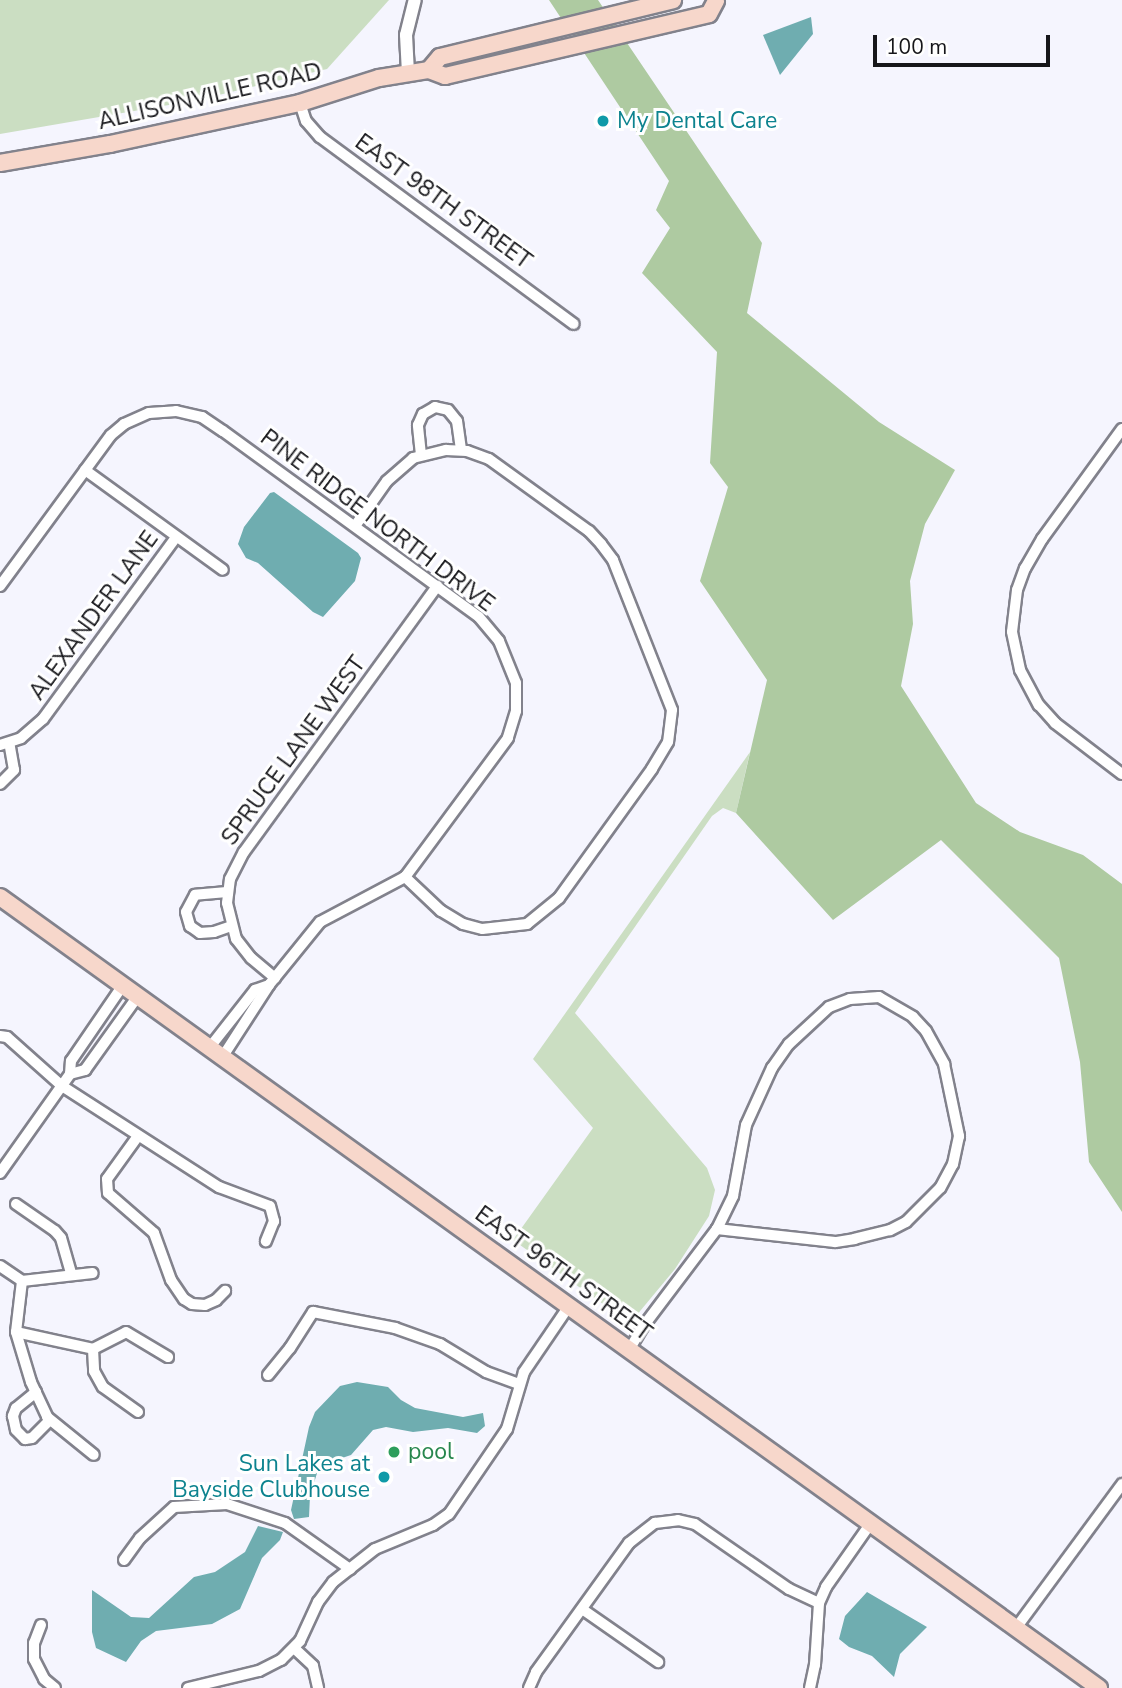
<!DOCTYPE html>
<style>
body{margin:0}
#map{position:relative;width:1122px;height:1688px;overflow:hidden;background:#f5f5fe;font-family:"Nunito Sans",sans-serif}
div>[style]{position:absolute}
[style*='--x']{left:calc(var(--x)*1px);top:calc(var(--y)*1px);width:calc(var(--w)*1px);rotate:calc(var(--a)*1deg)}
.green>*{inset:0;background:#cbdec2}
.forest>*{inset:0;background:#aecaa1}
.water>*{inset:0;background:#6fadb0}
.roads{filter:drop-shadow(2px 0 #82828c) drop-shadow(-2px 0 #82828c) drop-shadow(0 2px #82828c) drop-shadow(0 -2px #82828c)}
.minor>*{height:10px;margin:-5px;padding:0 5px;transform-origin:5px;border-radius:5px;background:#fff}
.tertiary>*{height:12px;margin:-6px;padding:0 6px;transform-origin:6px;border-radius:6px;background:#fff}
.primary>*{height:16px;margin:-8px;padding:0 8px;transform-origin:8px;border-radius:8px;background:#f7d7cb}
.dots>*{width:19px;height:19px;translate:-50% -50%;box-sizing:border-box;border:4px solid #fff;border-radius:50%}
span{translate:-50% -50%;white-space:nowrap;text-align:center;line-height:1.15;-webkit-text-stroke:6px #fff;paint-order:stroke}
.street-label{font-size:23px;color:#16161a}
.culture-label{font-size:23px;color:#0d838f}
.left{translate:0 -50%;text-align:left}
.right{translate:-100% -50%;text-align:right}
.leisure-label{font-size:23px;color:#27864d}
.scale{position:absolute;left:873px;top:35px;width:177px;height:32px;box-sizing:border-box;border:4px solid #16161a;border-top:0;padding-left:9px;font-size:21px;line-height:24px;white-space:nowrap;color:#16161a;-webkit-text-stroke:5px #fff;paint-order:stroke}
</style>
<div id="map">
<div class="green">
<div style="clip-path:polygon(0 0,389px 0,327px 69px,198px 100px,0 134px)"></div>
<div style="clip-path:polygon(750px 752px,736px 813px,723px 808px,712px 816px,575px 1013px,707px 1168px,715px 1190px,709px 1216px,675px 1269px,636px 1316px,624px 1319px,513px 1240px,593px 1128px,533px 1059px)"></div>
</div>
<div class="forest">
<div style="clip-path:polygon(549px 0,598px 0,762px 243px,747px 313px,879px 422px,955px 470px,925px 524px,910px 581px,913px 624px,901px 686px,976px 803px,1020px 832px,1083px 855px,1122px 884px,1122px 1212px,1089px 1162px,1080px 1062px,1059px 958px,941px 840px,833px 920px,736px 813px,767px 680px,700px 581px,728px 487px,710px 463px,717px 352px,642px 273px,670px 228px,656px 210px,669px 181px)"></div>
</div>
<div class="water">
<div style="clip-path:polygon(811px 17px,813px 34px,780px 75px,763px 35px)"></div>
<div style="clip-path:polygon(274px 492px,358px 553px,361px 558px,355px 581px,323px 617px,313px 612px,258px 563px,246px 558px,238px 544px,244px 527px,270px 493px)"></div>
<div style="clip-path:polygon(357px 1382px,388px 1387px,401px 1400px,415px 1408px,463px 1417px,483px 1413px,485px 1426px,477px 1433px,448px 1428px,413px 1432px,386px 1427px,373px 1430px,351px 1455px,327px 1463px,318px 1470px,310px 1496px,309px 1517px,294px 1519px,291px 1510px,309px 1427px,315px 1412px,340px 1386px)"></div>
<div style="clip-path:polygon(258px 1526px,283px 1532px,280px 1540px,262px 1558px,240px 1609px,212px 1624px,156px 1631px,141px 1641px,126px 1662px,96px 1648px,92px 1632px,92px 1590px,131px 1617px,149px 1618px,194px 1577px,215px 1572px,245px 1552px)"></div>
<div style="clip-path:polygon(867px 1592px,927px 1627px,900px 1654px,894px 1677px,872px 1656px,849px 1647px,839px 1639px,845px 1616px)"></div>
</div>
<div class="roads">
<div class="minor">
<div style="--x:300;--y:103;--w:19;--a:72"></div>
<div style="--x:306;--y:121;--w:21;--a:49"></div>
<div style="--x:320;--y:137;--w:315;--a:36.4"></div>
<div style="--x:1122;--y:429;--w:136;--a:126"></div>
<div style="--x:1042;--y:539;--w:34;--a:120"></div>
<div style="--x:1025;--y:568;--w:23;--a:110"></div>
<div style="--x:1017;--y:590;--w:42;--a:96.8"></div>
<div style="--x:1012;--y:632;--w:39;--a:78"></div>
<div style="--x:1020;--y:670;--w:40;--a:62"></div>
<div style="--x:1039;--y:705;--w:24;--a:48"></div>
<div style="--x:1055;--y:723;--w:84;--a:37.3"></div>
<div style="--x:421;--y:455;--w:30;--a:-96"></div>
<div style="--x:418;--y:425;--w:12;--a:-66"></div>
<div style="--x:423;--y:414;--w:14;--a:-30"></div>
<div style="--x:435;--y:407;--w:13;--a:13"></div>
<div style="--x:448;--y:410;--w:14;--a:51"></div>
<div style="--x:457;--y:421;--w:29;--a:82"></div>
<div style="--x:85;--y:470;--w:170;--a:35.9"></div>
<div style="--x:355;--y:526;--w:55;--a:-54.6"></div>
<div style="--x:387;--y:481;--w:35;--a:-41"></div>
<div style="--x:413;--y:458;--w:34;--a:-14"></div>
<div style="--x:446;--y:450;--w:21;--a:3"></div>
<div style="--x:467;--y:451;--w:23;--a:20"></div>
<div style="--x:489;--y:459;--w:123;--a:35.8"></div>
<div style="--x:589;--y:531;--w:18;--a:47"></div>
<div style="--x:601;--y:544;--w:20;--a:53"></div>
<div style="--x:613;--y:560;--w:161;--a:68.5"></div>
<div style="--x:672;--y:710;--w:32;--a:97"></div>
<div style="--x:668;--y:742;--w:31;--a:121"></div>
<div style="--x:652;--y:769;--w:159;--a:125.8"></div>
<div style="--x:559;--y:898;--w:41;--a:140.9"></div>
<div style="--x:527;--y:924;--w:45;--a:173.7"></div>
<div style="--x:482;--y:929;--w:20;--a:-165"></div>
<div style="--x:463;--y:924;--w:26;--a:-149"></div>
<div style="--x:441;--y:911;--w:50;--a:-136.6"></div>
<div style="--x:0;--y:586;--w:187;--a:-53.7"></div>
<div style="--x:111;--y:435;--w:17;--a:-40"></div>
<div style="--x:124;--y:424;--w:27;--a:-24"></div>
<div style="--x:149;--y:413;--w:27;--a:-4"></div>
<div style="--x:176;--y:411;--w:27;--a:13"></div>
<div style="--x:202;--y:417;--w:25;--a:34"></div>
<div style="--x:223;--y:431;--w:316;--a:36"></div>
<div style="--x:479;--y:617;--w:31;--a:50"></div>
<div style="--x:499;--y:641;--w:45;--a:68"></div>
<div style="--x:516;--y:683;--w:28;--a:90"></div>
<div style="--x:516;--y:711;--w:28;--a:107"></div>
<div style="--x:508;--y:738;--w:173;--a:126.5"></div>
<div style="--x:405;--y:877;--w:96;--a:152.1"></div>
<div style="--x:320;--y:922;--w:81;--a:129"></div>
<div style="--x:269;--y:985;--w:85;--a:122.9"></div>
<div style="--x:0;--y:745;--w:22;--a:-18"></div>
<div style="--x:21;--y:738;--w:29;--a:-41"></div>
<div style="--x:43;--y:719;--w:225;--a:-53.8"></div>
<div style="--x:0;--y:784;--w:20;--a:-45"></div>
<div style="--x:14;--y:770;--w:27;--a:-100"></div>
<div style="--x:227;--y:892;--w:32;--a:175"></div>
<div style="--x:195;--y:895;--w:19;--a:118"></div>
<div style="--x:186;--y:912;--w:15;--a:74"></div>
<div style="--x:190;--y:926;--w:12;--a:35"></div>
<div style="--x:200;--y:933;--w:14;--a:-4"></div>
<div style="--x:214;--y:932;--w:18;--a:-19"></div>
<div style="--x:275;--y:978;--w:31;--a:-140"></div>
<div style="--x:251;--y:958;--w:24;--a:-128"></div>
<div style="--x:236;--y:939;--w:37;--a:-104"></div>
<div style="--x:227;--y:903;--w:24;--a:-83"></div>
<div style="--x:230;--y:879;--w:30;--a:-63"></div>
<div style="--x:244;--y:852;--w:329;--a:-54"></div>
<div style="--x:879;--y:997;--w:39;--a:30"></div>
<div style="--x:913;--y:1017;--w:19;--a:47"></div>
<div style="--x:926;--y:1031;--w:38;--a:61"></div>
<div style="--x:944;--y:1064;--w:74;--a:78.2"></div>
<div style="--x:959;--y:1136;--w:29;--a:102"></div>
<div style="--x:953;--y:1164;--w:27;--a:118"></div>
<div style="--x:940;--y:1188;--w:48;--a:135"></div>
<div style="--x:906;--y:1222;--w:18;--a:153"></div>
<div style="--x:890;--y:1230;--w:36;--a:166"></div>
<div style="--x:855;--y:1239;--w:20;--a:171"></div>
<div style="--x:835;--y:1242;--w:119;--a:-173.7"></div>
<div style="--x:717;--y:1229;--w:37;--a:-64"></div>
<div style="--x:733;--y:1196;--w:72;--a:-79.6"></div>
<div style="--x:746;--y:1125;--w:63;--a:-65.5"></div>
<div style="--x:772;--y:1068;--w:29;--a:-55"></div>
<div style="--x:789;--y:1044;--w:54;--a:-42.8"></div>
<div style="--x:829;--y:1007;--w:22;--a:-21"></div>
<div style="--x:850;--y:999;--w:29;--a:-4"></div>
<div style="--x:0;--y:1036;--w:7;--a:8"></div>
<div style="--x:7;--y:1037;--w:74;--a:41.7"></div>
<div style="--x:62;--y:1086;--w:187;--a:32.8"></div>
<div style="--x:219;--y:1187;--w:54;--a:20.4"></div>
<div style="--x:270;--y:1206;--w:16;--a:75"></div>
<div style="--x:274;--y:1221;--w:22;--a:112"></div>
<div style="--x:210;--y:1047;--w:73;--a:-51.7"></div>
<div style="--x:255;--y:990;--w:15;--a:-20"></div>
<div style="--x:70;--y:1074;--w:16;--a:-15"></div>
<div style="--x:85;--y:1070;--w:91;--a:-54.4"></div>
<div style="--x:138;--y:1136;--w:53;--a:125.8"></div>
<div style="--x:107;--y:1179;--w:14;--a:86"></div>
<div style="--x:108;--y:1193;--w:61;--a:41"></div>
<div style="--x:154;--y:1233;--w:50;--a:70.1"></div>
<div style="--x:171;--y:1280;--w:23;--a:56"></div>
<div style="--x:184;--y:1299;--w:9;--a:32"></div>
<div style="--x:192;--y:1304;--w:13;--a:4"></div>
<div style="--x:205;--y:1305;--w:12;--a:-24"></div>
<div style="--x:216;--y:1300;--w:13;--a:-45"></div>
<div style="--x:0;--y:1173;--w:121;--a:-54.7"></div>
<div style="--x:70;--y:1074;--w:13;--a:-86"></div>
<div style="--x:71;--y:1061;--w:92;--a:-55.6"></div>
<div style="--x:16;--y:1204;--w:47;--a:34.7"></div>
<div style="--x:55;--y:1231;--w:9;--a:49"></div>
<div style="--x:61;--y:1238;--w:37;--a:74"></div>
<div style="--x:0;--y:1266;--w:27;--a:34"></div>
<div style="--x:22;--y:1281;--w:51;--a:96.7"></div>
<div style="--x:16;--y:1332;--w:52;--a:73.3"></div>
<div style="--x:31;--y:1382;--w:38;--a:65"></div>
<div style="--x:47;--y:1417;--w:60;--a:39"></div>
<div style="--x:22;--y:1281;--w:71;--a:-6.4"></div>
<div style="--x:16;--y:1332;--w:79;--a:12.4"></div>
<div style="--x:93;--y:1349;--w:37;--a:-27"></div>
<div style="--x:126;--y:1332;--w:49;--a:30.8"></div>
<div style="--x:93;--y:1349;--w:22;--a:87"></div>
<div style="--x:94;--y:1371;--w:18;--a:61"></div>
<div style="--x:103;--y:1387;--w:43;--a:35.5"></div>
<div style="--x:629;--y:1350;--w:26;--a:-59"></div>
<div style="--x:642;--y:1328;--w:124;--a:-52.9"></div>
<div style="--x:268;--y:1375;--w:35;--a:-51"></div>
<div style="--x:290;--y:1348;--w:43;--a:-57.4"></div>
<div style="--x:313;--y:1312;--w:84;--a:11"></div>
<div style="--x:395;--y:1328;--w:48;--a:19.6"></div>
<div style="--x:440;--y:1344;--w:54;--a:31.3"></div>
<div style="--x:486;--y:1372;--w:35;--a:20"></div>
<div style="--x:36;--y:1392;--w:26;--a:141"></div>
<div style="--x:16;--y:1408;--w:9;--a:111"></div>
<div style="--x:13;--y:1416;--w:14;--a:78"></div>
<div style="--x:16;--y:1430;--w:13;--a:45"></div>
<div style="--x:25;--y:1439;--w:7;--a:-8"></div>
<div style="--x:32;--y:1438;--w:25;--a:-45"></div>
<div style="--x:124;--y:1560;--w:27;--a:-54"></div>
<div style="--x:140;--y:1538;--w:46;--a:-42.4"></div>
<div style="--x:174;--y:1507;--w:53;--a:-3.2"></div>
<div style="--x:227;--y:1504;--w:61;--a:18.1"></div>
<div style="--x:285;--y:1523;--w:80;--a:35.3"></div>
<div style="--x:582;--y:1609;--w:93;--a:34.9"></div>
<div style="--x:41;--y:1625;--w:19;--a:111"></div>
<div style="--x:34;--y:1643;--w:16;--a:90"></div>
<div style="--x:34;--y:1659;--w:22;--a:63"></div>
<div style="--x:44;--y:1679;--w:14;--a:39"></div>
<div style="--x:1016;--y:1628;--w:179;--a:-53.6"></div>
<div style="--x:294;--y:1648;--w:26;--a:43"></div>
<div style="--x:313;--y:1666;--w:23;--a:77"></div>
<div style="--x:188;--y:1688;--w:73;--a:-13.5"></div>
<div style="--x:259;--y:1671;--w:25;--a:-27"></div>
<div style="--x:281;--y:1660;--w:27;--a:-45"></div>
<div style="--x:300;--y:1641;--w:43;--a:-65.2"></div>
<div style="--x:318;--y:1602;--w:25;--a:-53"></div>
<div style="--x:333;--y:1582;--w:53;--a:-38.2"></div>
<div style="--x:375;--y:1549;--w:63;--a:-22.5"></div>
<div style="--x:433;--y:1525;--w:19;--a:-35"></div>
<div style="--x:449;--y:1514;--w:103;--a:-55.7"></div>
<div style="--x:507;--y:1429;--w:59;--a:-73.4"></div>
<div style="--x:524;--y:1372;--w:80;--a:-55.7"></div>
<div style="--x:529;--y:1688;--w:17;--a:-66"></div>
<div style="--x:536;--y:1672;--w:159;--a:-54.2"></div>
<div style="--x:629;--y:1543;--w:33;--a:-38"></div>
<div style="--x:655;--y:1523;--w:23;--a:-7"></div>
<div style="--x:678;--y:1520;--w:17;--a:13"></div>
<div style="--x:695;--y:1524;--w:114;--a:34.7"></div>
<div style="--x:789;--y:1589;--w:33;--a:25"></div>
<div style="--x:810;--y:1688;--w:24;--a:-78"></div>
<div style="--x:815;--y:1665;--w:62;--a:-86.3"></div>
<div style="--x:819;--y:1603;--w:17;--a:-66"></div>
<div style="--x:826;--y:1587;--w:78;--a:-54.9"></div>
</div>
<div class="tertiary">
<div style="--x:408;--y:73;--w:38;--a:-93"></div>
<div style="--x:406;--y:35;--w:36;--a:-76"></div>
</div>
<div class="primary">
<div style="--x:429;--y:70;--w:17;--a:-50"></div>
<div style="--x:440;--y:57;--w:240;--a:-13.7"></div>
<div style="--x:0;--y:163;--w:112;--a:-9.8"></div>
<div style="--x:110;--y:144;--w:194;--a:-12.2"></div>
<div style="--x:300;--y:103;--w:83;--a:-17.6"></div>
<div style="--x:379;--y:78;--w:51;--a:-9.1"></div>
<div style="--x:429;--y:70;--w:17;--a:21"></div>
<div style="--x:445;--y:76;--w:271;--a:-13.2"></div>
<div style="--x:709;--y:14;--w:15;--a:-62"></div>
<div style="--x:0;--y:897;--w:1354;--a:35.74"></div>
</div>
</div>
<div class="dots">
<div style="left:603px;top:121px;background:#0f9aa8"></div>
<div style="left:394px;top:1452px;background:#2e9e5b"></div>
<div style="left:384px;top:1477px;background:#0f9aa8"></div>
</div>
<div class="street-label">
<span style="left:210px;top:97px;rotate:-13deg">ALLISONVILLE ROAD</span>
<span style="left:443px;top:202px;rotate:36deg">EAST 98TH STREET</span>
<span style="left:377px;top:521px;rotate:37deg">PINE RIDGE NORTH DRIVE</span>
<span style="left:94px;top:616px;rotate:-54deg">ALEXANDER LANE</span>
<span style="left:294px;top:751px;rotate:-54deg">SPRUCE LANE WEST</span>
<span style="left:563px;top:1274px;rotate:36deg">EAST 96TH STREET</span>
</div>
<div class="culture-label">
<span class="left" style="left:617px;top:121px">My Dental Care</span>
<span class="right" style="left:370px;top:1477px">Sun Lakes at<br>Bayside Clubhouse</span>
</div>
<div class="leisure-label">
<span class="left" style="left:408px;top:1452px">pool</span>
</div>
<div class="scale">100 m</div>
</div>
